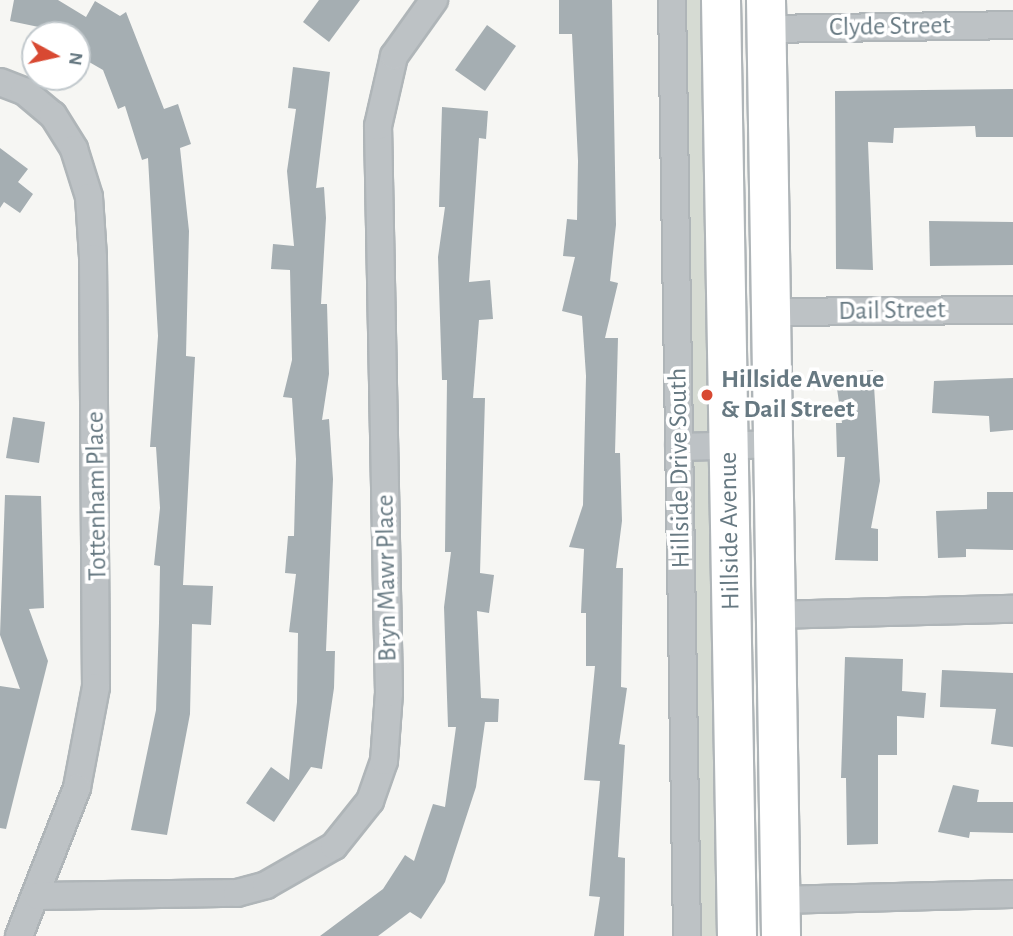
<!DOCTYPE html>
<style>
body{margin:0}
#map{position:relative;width:1013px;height:936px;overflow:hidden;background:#f6f6f3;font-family:"Alegreya Sans",sans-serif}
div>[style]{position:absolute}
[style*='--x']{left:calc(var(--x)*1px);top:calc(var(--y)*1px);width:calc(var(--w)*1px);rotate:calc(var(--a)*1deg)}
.green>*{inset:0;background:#d6dbd3}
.building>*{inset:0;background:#a5aeb2}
.roads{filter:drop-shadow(2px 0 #afb5b8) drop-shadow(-2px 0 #afb5b8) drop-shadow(0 2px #afb5b8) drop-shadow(0 -2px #afb5b8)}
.minor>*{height:26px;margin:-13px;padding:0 13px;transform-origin:13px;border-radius:13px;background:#bdc2c5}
.primary>*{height:38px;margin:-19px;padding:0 19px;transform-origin:19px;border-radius:19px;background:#fff}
.dots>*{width:19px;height:19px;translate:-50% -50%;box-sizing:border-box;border:4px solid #fff;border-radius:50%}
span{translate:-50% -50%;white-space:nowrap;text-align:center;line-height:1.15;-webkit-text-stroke:7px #fff;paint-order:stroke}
.street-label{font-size:26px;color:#677982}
.poi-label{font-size:26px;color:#677982;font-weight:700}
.left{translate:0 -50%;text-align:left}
.north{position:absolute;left:21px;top:21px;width:70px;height:70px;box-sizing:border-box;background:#fff;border:2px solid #c2c9cd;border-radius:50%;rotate:98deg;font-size:19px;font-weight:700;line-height:28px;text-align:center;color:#677982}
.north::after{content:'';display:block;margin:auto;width:24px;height:32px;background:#d84932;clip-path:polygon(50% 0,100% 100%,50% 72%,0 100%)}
</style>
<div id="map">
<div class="green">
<div style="clip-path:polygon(672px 0,721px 0,737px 936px,687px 936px)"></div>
</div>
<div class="building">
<div style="clip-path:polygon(14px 0,58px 0,86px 17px,95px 1px,120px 16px,126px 12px,164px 109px,178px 104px,191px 144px,180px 148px,189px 231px,186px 356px,195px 357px,183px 585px,213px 586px,211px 625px,192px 624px,190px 714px,167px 835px,131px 830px,156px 710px,159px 623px,160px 566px,154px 565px,160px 508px,156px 447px,150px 447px,158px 336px,148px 158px,142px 160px,125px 106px,118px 109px,103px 70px,77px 55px,77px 35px,10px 21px)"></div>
<div style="clip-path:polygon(319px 0,360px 0,329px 42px,303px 22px)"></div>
<div style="clip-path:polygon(559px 0,612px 0,616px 225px,610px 281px,618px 283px,605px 338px,618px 338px,615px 453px,620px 453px,622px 521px,616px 568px,623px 568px,621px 687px,627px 688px,619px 744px,625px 745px,618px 857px,625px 858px,624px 936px,594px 936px,600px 897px,589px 896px,600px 781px,584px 780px,595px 666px,586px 666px,586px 613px,581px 613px,584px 549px,569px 547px,583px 505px,586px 376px,582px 316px,562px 311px,575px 257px,563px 256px,567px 219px,577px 220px,578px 161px,572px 34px,559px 34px)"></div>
<div style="clip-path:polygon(487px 25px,516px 46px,485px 91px,455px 70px)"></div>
<div style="clip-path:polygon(293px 67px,330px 72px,316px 188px,324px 187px,326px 218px,321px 304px,327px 304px,329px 374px,322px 420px,329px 419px,333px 479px,326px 651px,335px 651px,334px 688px,322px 769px,311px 767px,274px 822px,246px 803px,271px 767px,289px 780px,297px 702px,298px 633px,289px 632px,296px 574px,285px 573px,288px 536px,294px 536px,296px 459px,292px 398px,283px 397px,292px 360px,290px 270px,271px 269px,273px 244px,294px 246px,287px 171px,296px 109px,288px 108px)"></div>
<div style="clip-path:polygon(1013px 89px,1013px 137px,976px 137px,975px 126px,894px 128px,893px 143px,868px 142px,873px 270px,836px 269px,835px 91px)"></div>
<div style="clip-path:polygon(442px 107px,488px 111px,486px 139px,479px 138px,469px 282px,490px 280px,493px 319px,479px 320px,473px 398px,485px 398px,480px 573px,494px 575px,489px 613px,477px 611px,481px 698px,499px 699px,498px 722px,485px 722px,476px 787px,445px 882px,421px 919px,410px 912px,378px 936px,320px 936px,383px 889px,405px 855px,414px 861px,433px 804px,445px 807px,456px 727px,448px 727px,444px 607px,451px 552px,445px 552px,447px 380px,442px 380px,438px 257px,445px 207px,439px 207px)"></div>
<div style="clip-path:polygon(0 148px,28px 169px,18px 182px,33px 194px,20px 213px,4px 202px,0 208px)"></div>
<div style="clip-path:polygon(929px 221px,1013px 222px,1013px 265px,930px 266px)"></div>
<div style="clip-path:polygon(873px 370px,880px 481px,871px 528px,878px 529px,878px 561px,835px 560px,845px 457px,837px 457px,836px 423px,842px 423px,835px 375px)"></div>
<div style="clip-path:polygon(1013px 378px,1013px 430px,990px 432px,989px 416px,932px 413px,934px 381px)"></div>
<div style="clip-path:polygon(13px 417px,45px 422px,39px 463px,6px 458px)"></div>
<div style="clip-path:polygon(987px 492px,1013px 492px,1013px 550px,966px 549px,966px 557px,938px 558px,936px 511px,987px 509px)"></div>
<div style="clip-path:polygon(5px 495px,41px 496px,44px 608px,29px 609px,48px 661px,6px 829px,0 828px,0 686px,20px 689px,0 635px)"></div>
<div style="clip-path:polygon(845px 657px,903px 659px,902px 691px,926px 693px,924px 718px,897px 716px,897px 755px,878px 755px,878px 844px,847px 845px,846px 778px,841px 778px)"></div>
<div style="clip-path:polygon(942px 670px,1013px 673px,1013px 747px,991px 744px,996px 709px,940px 707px)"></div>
<div style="clip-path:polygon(953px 785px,979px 790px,977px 802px,1013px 802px,1013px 833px,970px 832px,969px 838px,938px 832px)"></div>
</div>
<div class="roads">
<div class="minor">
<div style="--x:672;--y:0;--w:936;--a:89.08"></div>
<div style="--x:766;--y:29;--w:247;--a:-0.9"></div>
<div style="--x:0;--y:82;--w:26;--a:21"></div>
<div style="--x:24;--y:91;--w:38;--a:40"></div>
<div style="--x:53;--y:115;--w:40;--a:58"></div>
<div style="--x:74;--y:149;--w:50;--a:72.6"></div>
<div style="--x:89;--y:197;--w:61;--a:86.2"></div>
<div style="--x:93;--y:258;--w:429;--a:89.6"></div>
<div style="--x:96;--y:687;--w:103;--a:100.7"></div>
<div style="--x:77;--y:788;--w:159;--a:111.4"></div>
<div style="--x:771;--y:312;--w:242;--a:-0.5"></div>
<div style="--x:679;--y:447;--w:94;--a:-1.8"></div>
<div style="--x:776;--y:615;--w:237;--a:-1.5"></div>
<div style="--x:38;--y:896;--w:199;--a:-0.9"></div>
<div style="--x:237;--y:893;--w:30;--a:-15"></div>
<div style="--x:266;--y:885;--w:78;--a:-29.8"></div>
<div style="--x:334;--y:846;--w:58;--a:-51.3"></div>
<div style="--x:370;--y:801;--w:42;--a:-70.7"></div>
<div style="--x:384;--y:761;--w:68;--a:-85.8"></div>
<div style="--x:389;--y:693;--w:567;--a:-91.11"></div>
<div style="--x:378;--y:126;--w:72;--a:-77.1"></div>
<div style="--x:394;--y:56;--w:69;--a:-54.5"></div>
<div style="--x:781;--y:900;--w:232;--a:-1.5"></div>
</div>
<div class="primary">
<div style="--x:721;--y:0;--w:936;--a:89.02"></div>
<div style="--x:766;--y:0;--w:936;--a:89.08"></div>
</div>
</div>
<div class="dots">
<div style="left:707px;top:395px;background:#d84932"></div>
</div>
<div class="street-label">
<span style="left:890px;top:27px;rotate:-1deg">Clyde Street</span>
<span style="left:892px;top:311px;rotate:-1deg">Dail Street</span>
<span style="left:680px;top:468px;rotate:-91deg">Hillside Drive South</span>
<span style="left:97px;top:496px;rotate:-91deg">Tottenham Place</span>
<span style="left:730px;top:531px;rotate:-91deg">Hillside Avenue</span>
<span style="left:387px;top:578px;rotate:-91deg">Bryn Mawr Place</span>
</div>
<div class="poi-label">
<span class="left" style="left:721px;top:395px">Hillside Avenue<br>&amp; Dail Street</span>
</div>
<div class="north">N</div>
</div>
